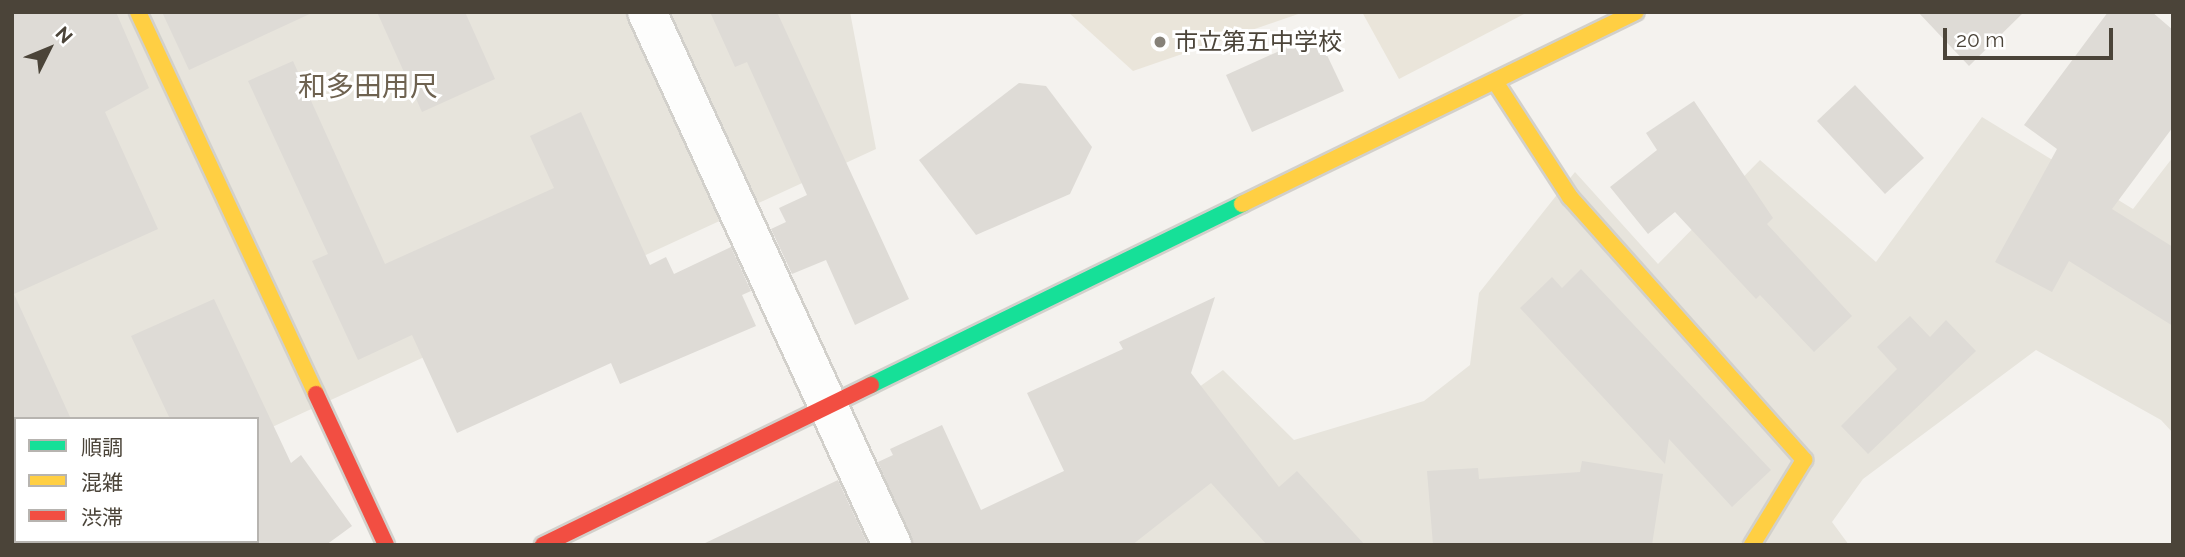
<!DOCTYPE html>
<meta charset="utf-8">
<style>
body{margin:0}
#map{position:relative;width:2185px;height:557px;overflow:hidden;background:#f4f2ee;font-family:Raleway,"Noto Sans JP",sans-serif}
div>[style]{position:absolute}
[style*='--x']{left:calc(var(--x)*1px);top:calc(var(--y)*1px);width:calc(var(--w)*1px);rotate:calc(var(--a)*1deg)}
.residential>*{inset:0;background:#e7e4dc}
.education>*{inset:0;background:#eae5da}
.building>*{inset:0;background:#dedbd6}
.roads{filter:drop-shadow(2px 0 #d2d0cb) drop-shadow(-2px 0 #d2d0cb) drop-shadow(0 2px #d2d0cb) drop-shadow(0 -2px #d2d0cb)}
.street>*{height:38px;margin:-19px;padding:0 19px;transform-origin:19px;border-radius:19px;background:#fdfdfc}
.fast>*{height:16px;margin:-8px;padding:0 8px;transform-origin:8px;border-radius:8px;background:#16e098}
.slow>*{height:16px;margin:-8px;padding:0 8px;transform-origin:8px;border-radius:8px;background:#ffcf43}
.jam>*{height:16px;margin:-8px;padding:0 8px;transform-origin:8px;border-radius:8px;background:#f24e42}
.dots>*{width:19px;height:19px;translate:-50% -50%;box-sizing:border-box;border:4px solid #fff;border-radius:50%}
span{translate:-50% -50%;white-space:nowrap;text-align:center;line-height:1.15;-webkit-text-stroke:6px #fff;paint-order:stroke}
.poi-label{font-size:24px;color:#4b4439}
.left{translate:0 -50%;text-align:left}
.quarter-label{font-size:28px;color:#6e6250}
.frame{position:absolute;inset:0;border:14px solid #4b4439;pointer-events:none}
.legend{position:absolute;left:14px;top:417px;width:245px;height:126px;box-sizing:border-box;background:#fff;border:2px solid #b7b4b0;margin:0;padding:9px 12px;list-style:none;font-size:21px;color:#4b4439}
.legend li{display:flex;align-items:center;gap:14px;height:35px}
.legend b{width:35px;border:2px solid #b7b4b0}
.north{position:absolute;left:14px;top:14px;width:70px;height:70px;-webkit-text-stroke:5px #fff;paint-order:stroke;rotate:47deg;font-size:19px;font-weight:700;line-height:28px;text-align:center;color:#4b4439}
.north::after{content:'';display:block;margin:auto;width:24px;height:32px;background:#4b4439;clip-path:polygon(50% 0,100% 100%,50% 72%,0 100%)}
.scale{position:absolute;left:1943px;top:28px;width:170px;height:32px;box-sizing:border-box;border:4px solid #4b4439;border-top:0;padding-left:9px;font-size:21px;line-height:24px;white-space:nowrap;color:#4b4439;-webkit-text-stroke:5px #fff;paint-order:stroke}
</style>
<div id="map">
<div class="residential">
<div style="clip-path:polygon(12px 12px,850px 12px,876px 149px,257px 434px,257px 419px,16px 419px,16px 541px,24px 541px,12px 545px)"></div>
<div style="clip-path:polygon(1982px 117px,2133px 209px,2173px 157px,2173px 433px,2161px 420px,2036px 350px,1863px 479px,1832px 522px,1849px 545px,1030px 545px,1147px 424px,1223px 370px,1294px 440px,1424px 401px,1470px 365px,1479px 293px,1575px 172px,1658px 264px,1760px 160px,1876px 262px)"></div>
</div>
<div class="education">
<div style="clip-path:polygon(1068px 12px,1304px 12px,1133px 71px)"></div>
<div style="clip-path:polygon(1362px 12px,1528px 12px,1399px 79px)"></div>
</div>
<div class="building">
<div style="clip-path:polygon(12px 12px,116px 12px,149px 88px,105px 112px,158px 229px,14px 294px,71px 419px,12px 419px)"></div>
<div style="clip-path:polygon(162px 12px,314px 12px,189px 70px)"></div>
<div style="clip-path:polygon(377px 12px,465px 12px,495px 79px,422px 112px)"></div>
<div style="clip-path:polygon(710px 12px,777px 12px,909px 299px,855px 325px,826px 260px,792px 274px,771px 229px,786px 222px,779px 208px,807px 195px,747px 62px,735px 67px)"></div>
<div style="clip-path:polygon(1918px 12px,2024px 12px,1969px 66px)"></div>
<div style="clip-path:polygon(2108px 12px,2152px 12px,2173px 30px,2173px 127px,2112px 209px,2173px 247px,2173px 326px,2069px 261px,2052px 292px,1995px 262px,2057px 149px,2024px 125px)"></div>
<div style="clip-path:polygon(1317px 34px,1344px 91px,1252px 132px,1226px 75px)"></div>
<div style="clip-path:polygon(293px 61px,385px 264px,554px 188px,530px 136px,581px 112px,650px 265px,666px 257px,674px 274px,731px 247px,751px 291px,742px 295px,756px 326px,620px 384px,611px 363px,457px 433px,412px 335px,358px 360px,312px 261px,328px 254px,248px 81px)"></div>
<div style="clip-path:polygon(1019px 83px,1046px 86px,1092px 147px,1070px 194px,976px 235px,919px 160px)"></div>
<div style="clip-path:polygon(1855px 85px,1924px 158px,1885px 194px,1817px 121px)"></div>
<div style="clip-path:polygon(1694px 101px,1773px 218px,1767px 224px,1852px 316px,1814px 352px,1760px 295px,1756px 299px,1675px 212px,1648px 234px,1610px 187px,1657px 150px,1646px 133px)"></div>
<div style="clip-path:polygon(1581px 269px,1771px 470px,1732px 507px,1669px 439px,1665px 464px,1520px 308px,1552px 277px,1562px 288px)"></div>
<div style="clip-path:polygon(1215px 297px,1191px 373px,1279px 487px,1297px 471px,1365px 545px,1267px 545px,1211px 483px,1132px 545px,913px 545px,878px 462px,893px 455px,890px 449px,942px 425px,981px 510px,1064px 471px,1027px 393px,1123px 349px,1119px 342px)"></div>
<div style="clip-path:polygon(214px 299px,291px 463px,301px 455px,352px 526px,326px 545px,257px 545px,257px 419px,170px 419px,131px 336px)"></div>
<div style="clip-path:polygon(1910px 316px,1930px 337px,1946px 320px,1976px 351px,1868px 454px,1841px 426px,1897px 369px,1877px 347px)"></div>
<div style="clip-path:polygon(1582px 461px,1663px 474px,1652px 545px,1433px 545px,1427px 471px,1478px 468px,1479px 479px,1580px 472px)"></div>
<div style="clip-path:polygon(838px 480px,868px 545px,701px 545px)"></div>
</div>
<div class="roads">
<div class="street">
<div style="--x:647;--y:12;--w:587;--a:65.31"></div>
</div>
<div class="fast">
<div style="--x:871;--y:385;--w:413;--a:-26"></div>
</div>
<div class="slow">
<div style="--x:138;--y:12;--w:421;--a:65"></div>
<div style="--x:1496;--y:83;--w:136;--a:57"></div>
<div style="--x:1570;--y:197;--w:352;--a:48.3"></div>
<div style="--x:1804;--y:460;--w:100;--a:121.5"></div>
<div style="--x:1242;--y:204;--w:438;--a:-26"></div>
</div>
<div class="jam">
<div style="--x:316;--y:394;--w:166;--a:65.1"></div>
<div style="--x:543;--y:545;--w:365;--a:-26"></div>
</div>
</div>
<div class="dots">
<div style="left:1160px;top:42px;background:#868178"></div>
</div>
<div class="poi-label">
<span class="left" style="left:1174px;top:42px">市立第五中学校</span>
</div>
<div class="quarter-label">
<span style="left:368px;top:87px">和多田用尺</span>
</div>
<div class="frame"></div>
<ul class="legend">
<li><b style="height:9px;background:#16e098"></b>順調</li>
<li><b style="height:9px;background:#ffcf43"></b>混雑</li>
<li><b style="height:9px;background:#f24e42"></b>渋滞</li>
</ul>
<div class="north">N</div>
<div class="scale">20 m</div>
</div>
